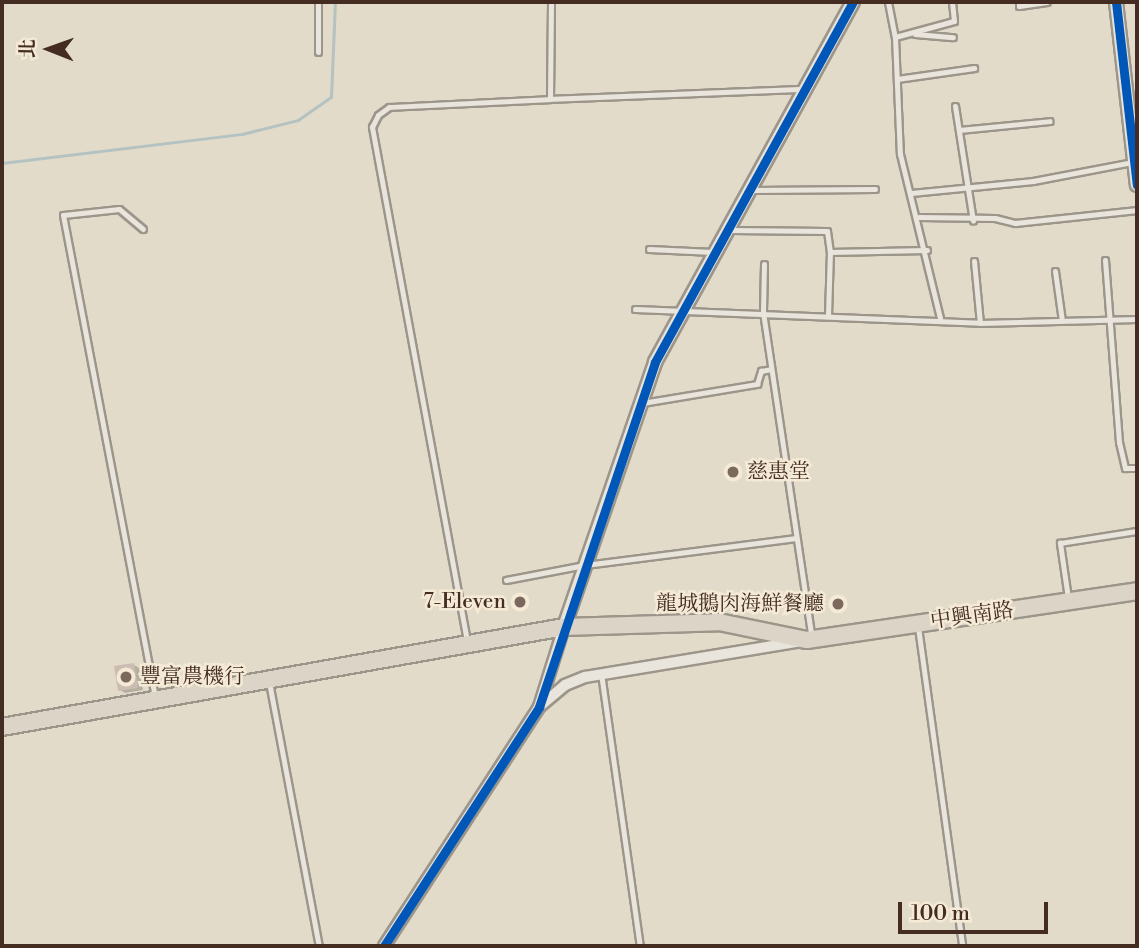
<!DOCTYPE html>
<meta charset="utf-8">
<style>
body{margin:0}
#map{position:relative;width:1139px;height:948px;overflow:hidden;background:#e3dbc9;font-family:"Libre Bodoni","Noto Serif TC",serif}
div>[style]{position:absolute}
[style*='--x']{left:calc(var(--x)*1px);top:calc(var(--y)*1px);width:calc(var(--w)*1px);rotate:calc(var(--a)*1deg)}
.shadow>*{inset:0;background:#0003}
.stream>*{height:2.5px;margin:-1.25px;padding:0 1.25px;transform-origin:1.25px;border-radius:1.25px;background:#b4c3c1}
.building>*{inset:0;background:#ccbcb1}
.roads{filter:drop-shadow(2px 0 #9c958a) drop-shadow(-2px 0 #9c958a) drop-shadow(0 2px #9c958a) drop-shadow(0 -2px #9c958a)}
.service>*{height:5px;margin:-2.5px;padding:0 2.5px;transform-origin:2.5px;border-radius:2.5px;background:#e9e4dc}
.minor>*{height:10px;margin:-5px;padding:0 5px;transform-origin:5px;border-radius:5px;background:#e9e4dc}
.tertiary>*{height:12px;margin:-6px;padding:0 6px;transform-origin:6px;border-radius:6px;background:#e9e4dc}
.primary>*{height:16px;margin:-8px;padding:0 8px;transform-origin:8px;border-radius:8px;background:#dcd5c7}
.cycleway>*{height:9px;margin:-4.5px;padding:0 4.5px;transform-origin:4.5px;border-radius:4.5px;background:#0057b8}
.dots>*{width:19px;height:19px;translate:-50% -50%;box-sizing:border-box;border:4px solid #f4ead5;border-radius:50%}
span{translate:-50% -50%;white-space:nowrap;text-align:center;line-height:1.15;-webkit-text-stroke:5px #f4ead5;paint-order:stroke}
.poi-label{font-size:21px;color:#442c23}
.left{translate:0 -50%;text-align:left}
.right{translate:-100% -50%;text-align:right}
.street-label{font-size:21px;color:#442c23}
.frame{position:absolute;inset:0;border:4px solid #442c23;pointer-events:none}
.north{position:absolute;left:14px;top:14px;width:70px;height:70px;-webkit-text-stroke:5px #f4ead5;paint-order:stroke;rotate:271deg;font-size:19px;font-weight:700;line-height:28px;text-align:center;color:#442c23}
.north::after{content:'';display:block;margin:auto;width:24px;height:32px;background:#442c23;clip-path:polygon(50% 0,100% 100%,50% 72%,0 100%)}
.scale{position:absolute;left:898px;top:902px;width:150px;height:32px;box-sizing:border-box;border:4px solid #442c23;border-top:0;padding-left:9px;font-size:21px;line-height:24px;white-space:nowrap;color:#442c23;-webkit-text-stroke:5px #f4ead5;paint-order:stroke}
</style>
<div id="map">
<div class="shadow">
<div style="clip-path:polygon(134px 665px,139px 668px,143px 690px,125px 693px,120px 690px)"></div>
</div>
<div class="stream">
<div style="--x:2;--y:163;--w:242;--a:-6.9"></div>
<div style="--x:242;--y:134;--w:58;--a:-14"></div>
<div style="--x:298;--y:120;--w:40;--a:-34.9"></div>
<div style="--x:331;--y:97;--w:95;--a:-87.6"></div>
</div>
<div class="building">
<div style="clip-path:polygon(134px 663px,138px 688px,118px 691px,114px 666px)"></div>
</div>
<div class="roads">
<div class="service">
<div style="--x:888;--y:2;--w:36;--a:79"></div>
<div style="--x:895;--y:37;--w:117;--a:87.6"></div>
<div style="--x:900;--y:154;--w:169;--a:76.3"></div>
<div style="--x:1019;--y:2;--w:4;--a:90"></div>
<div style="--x:1019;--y:6;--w:28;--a:-8"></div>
<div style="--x:915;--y:34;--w:38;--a:5"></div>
<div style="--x:895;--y:37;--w:61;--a:-15.2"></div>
<div style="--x:954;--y:21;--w:19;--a:-96"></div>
<div style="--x:318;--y:52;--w:50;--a:-90"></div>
<div style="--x:897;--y:79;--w:78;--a:-8.1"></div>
<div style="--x:550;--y:99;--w:253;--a:-2.3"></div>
<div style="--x:955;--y:106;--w:116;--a:81.1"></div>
<div style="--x:959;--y:130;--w:91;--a:-5.6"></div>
<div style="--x:752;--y:190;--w:123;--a:-0.5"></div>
<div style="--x:911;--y:193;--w:123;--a:-5.6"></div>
<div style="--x:1033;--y:181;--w:102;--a:-10.8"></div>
<div style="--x:919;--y:217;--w:76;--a:0.8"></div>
<div style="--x:995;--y:218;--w:21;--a:14"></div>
<div style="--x:1015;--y:223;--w:123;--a:-6.1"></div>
<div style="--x:143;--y:229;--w:31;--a:-140"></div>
<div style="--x:119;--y:209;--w:56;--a:173.9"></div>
<div style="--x:63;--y:215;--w:491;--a:79.2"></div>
<div style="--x:731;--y:230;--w:96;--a:0.6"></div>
<div style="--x:827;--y:231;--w:21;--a:82"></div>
<div style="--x:830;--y:252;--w:97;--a:-1.2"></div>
<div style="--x:649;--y:249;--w:64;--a:2.7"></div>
<div style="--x:1105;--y:260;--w:183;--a:85.6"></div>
<div style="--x:1119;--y:442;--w:27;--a:77"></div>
<div style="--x:1125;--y:468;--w:12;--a:0"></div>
<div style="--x:974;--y:261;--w:62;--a:84.5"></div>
<div style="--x:764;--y:264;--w:48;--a:91.2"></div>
<div style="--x:763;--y:312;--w:327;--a:81.5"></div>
<div style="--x:1055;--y:271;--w:50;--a:82"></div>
<div style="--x:635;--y:309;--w:345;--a:2.3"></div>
<div style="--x:980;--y:323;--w:157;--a:-1.5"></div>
<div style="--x:828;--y:315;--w:63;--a:-88.2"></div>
<div style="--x:642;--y:403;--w:117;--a:-9.4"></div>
<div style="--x:757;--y:384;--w:14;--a:-73"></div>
<div style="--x:761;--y:371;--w:10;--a:-11"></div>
<div style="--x:506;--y:580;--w:80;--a:-10.8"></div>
<div style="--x:585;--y:565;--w:213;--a:-7.3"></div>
<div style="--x:1068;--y:598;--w:56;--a:-98.3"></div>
<div style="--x:1060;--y:543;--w:78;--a:-8.9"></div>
<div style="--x:918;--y:627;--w:322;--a:82.1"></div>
<div style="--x:467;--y:641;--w:523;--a:-100.47"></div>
<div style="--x:372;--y:127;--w:13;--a:-63"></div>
<div style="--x:378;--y:115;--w:14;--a:-36"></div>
<div style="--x:389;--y:107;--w:161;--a:-2.8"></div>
<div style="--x:550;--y:99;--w:97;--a:-89.4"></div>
<div style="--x:601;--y:673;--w:276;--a:81.9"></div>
<div style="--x:269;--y:682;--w:269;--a:79.3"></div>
</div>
<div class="minor">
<div style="--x:539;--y:707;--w:34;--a:-40"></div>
<div style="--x:565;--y:685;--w:22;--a:-22"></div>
<div style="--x:585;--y:677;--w:215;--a:-9.4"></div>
<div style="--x:384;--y:946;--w:285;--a:-57"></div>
<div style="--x:539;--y:707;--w:84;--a:-72.6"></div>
</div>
<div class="tertiary">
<div style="--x:1116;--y:2;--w:184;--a:83.5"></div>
<div style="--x:564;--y:627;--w:280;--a:-71"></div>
<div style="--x:655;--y:362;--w:411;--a:-61.2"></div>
</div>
<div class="primary">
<div style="--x:2;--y:727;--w:571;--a:-10.09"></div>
<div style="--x:564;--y:627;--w:155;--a:-1.8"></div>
<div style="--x:719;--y:622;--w:90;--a:11.6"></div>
<div style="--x:807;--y:640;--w:334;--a:-8.4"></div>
</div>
</div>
<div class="cycleway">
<div style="--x:1116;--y:2;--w:184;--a:83.5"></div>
<div style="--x:384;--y:946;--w:285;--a:-57"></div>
<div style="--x:539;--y:707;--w:364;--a:-71.4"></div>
<div style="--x:655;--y:362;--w:411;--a:-61.2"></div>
</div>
<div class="dots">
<div style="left:733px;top:472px;background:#7c695d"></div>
<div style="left:520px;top:602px;background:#7c695d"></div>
<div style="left:838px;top:604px;background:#7c695d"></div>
<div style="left:126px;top:677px;background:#7c695d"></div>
</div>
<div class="poi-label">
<span class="left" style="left:747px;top:472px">慈惠堂</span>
<span class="right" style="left:506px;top:602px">7-Eleven</span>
<span class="right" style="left:824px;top:604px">龍城鵝肉海鮮餐廳</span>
<span class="left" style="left:140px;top:677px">豐富農機行</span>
</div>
<div class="street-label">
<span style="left:972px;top:616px;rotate:-8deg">中興南路</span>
</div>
<div class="frame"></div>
<div class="north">北</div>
<div class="scale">100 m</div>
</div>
